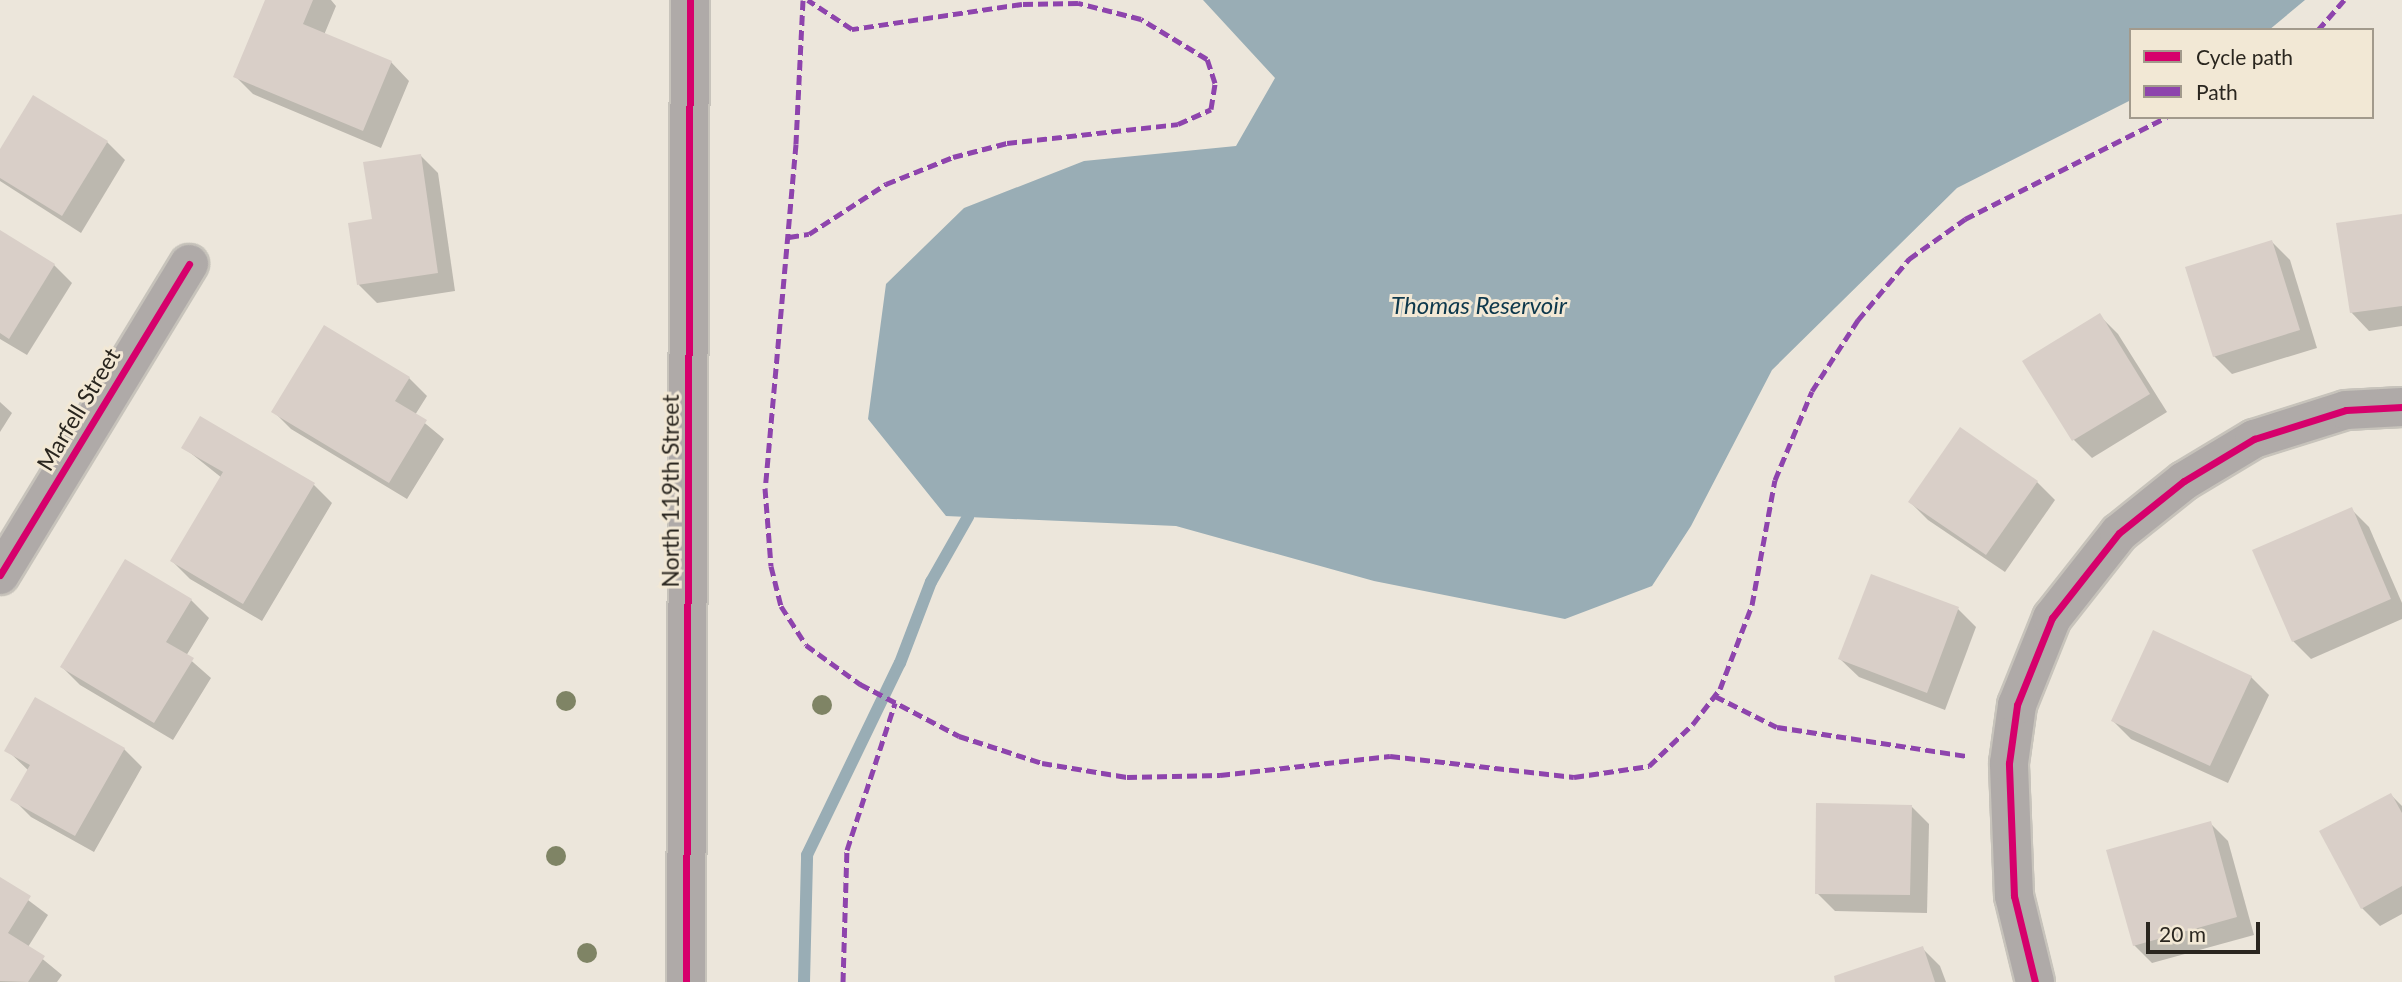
<!DOCTYPE html>
<style>
body{margin:0}
#map{position:relative;width:2402px;height:982px;overflow:hidden;background:#ece6db;font-family:Lato,sans-serif}
div>[style]{position:absolute}
[style*='--x']{left:calc(var(--x)*1px);top:calc(var(--y)*1px);width:calc(var(--w)*1px);rotate:calc(var(--a)*1deg)}
.water>*{inset:0;background:#99adb5}
.shadow>*{inset:0;background:#0003}
.stream>*{height:12px;margin:-6px;padding:0 6px;transform-origin:6px;border-radius:6px;background:#99adb5}
.building>*{inset:0;background:#d9cfc8}
.roads{filter:drop-shadow(2px 0 #c7c3bb) drop-shadow(-2px 0 #c7c3bb) drop-shadow(0 2px #c7c3bb) drop-shadow(0 -2px #c7c3bb)}
.minor>*{height:38px;margin:-19px;padding:0 19px;transform-origin:19px;border-radius:19px;background:#afaaa8}
.quiet>*{height:5px;margin-top:-2.5px;transform-origin:0;background:repeating-linear-gradient(90deg,#8e44ad 0 10px,transparent 0 15px)}
.cycleway>*{height:7px;margin:-3.5px;padding:0 3.5px;transform-origin:3.5px;border-radius:3.5px;background:#d6006c}
.trees>*{width:20px;height:20px;margin:-10px;border-radius:50%;background:#7f8465}
span{translate:-50% -50%;white-space:nowrap;text-align:center;line-height:1.15;-webkit-text-stroke:6px #f2e8d5;paint-order:stroke}
.street-label{font-size:23px;color:#2a261f}
.water-label{font-size:24px;color:#0d384c;font-style:italic}
.legend{position:absolute;left:2129px;top:28px;width:245px;height:91px;box-sizing:border-box;background:#f2e8d5;border:2px solid #a29a8c;margin:0;padding:9px 12px;list-style:none;font-size:21px;color:#2a261f}
.legend li{display:flex;align-items:center;gap:14px;height:35px}
.legend b{width:35px;border:2px solid #a29a8c}
.scale{position:absolute;left:2146px;top:922px;width:114px;height:32px;box-sizing:border-box;border:4px solid #2a261f;border-top:0;padding-left:9px;font-size:21px;line-height:24px;white-space:nowrap;color:#2a261f;-webkit-text-stroke:5px #f2e8d5;paint-order:stroke}
</style>
<div id="map">
<div class="water">
<div style="clip-path:polygon(1203px 0,2305px 0,2269px 30px,2131px 30px,2131px 100px,1957px 188px,1772px 370px,1691px 526px,1652px 586px,1565px 619px,1374px 581px,1176px 526px,946px 516px,868px 419px,886px 284px,964px 208px,1084px 161px,1236px 146px,1275px 78px)"></div>
</div>
<div class="shadow">
<div style="clip-path:polygon(267px 0,331px 0,336px 6px,324px 35px,391px 62px,409px 81px,381px 148px,253px 94px,235px 76px)"></div>
<div style="clip-path:polygon(107px 142px,125px 160px,81px 233px,0 181px,0 152px)"></div>
<div style="clip-path:polygon(420px 155px,438px 173px,455px 291px,377px 303px,359px 285px,374px 221px)"></div>
<div style="clip-path:polygon(2402px 216px,2402px 326px,2369px 331px,2351px 312px)"></div>
<div style="clip-path:polygon(0 232px,54px 265px,72px 283px,27px 355px,0 339px)"></div>
<div style="clip-path:polygon(2272px 242px,2290px 260px,2317px 348px,2232px 374px,2214px 356px)"></div>
<div style="clip-path:polygon(2100px 316px,2118px 334px,2167px 412px,2092px 458px,2074px 440px,2025px 362px)"></div>
<div style="clip-path:polygon(409px 378px,427px 396px,415px 415px,444px 439px,407px 499px,291px 429px,273px 411px)"></div>
<div style="clip-path:polygon(0 402px,12px 413px,0 432px)"></div>
<div style="clip-path:polygon(183px 447px,314px 485px,332px 503px,262px 621px,190px 579px,172px 561px,222px 478px)"></div>
<div style="clip-path:polygon(2037px 482px,2055px 500px,2005px 572px,1928px 520px,1910px 502px)"></div>
<div style="clip-path:polygon(2351px 509px,2369px 527px,2402px 603px,2402px 619px,2311px 659px,2293px 641px)"></div>
<div style="clip-path:polygon(1872px 577px,1958px 609px,1976px 627px,1945px 710px,1859px 677px,1840px 659px)"></div>
<div style="clip-path:polygon(191px 600px,209px 618px,186px 656px,211px 678px,173px 740px,80px 685px,62px 667px)"></div>
<div style="clip-path:polygon(2251px 677px,2269px 695px,2228px 783px,2131px 739px,2113px 721px)"></div>
<div style="clip-path:polygon(124px 749px,142px 767px,94px 852px,31px 817px,13px 799px,29px 771px,7px 750px)"></div>
<div style="clip-path:polygon(2391px 795px,2402px 806px,2402px 914px,2380px 926px,2362px 908px)"></div>
<div style="clip-path:polygon(1911px 806px,1929px 824px,1927px 913px,1835px 911px,1817px 893px)"></div>
<div style="clip-path:polygon(2210px 823px,2228px 841px,2254px 935px,2152px 963px,2134px 945px)"></div>
<div style="clip-path:polygon(0 879px,48px 915px,28px 947px,62px 975px,57px 982px,0 982px)"></div>
<div style="clip-path:polygon(1922px 948px,1940px 966px,1946px 982px,1837px 982px)"></div>
</div>
<div class="stream">
<div style="--x:804;--y:982;--w:127;--a:-88.6"></div>
<div style="--x:807;--y:855;--w:213;--a:-64.2"></div>
<div style="--x:900;--y:663;--w:87;--a:-69.1"></div>
<div style="--x:931;--y:582;--w:75;--a:-60.4"></div>
</div>
<div class="building">
<div style="clip-path:polygon(265px 0,313px 0,303px 24px,392px 61px,363px 131px,233px 77px)"></div>
<div style="clip-path:polygon(33px 95px,108px 141px,62px 216px,0 178px,0 149px)"></div>
<div style="clip-path:polygon(421px 154px,438px 273px,357px 285px,348px 223px,372px 219px,363px 162px)"></div>
<div style="clip-path:polygon(2402px 214px,2402px 306px,2350px 313px,2336px 223px)"></div>
<div style="clip-path:polygon(0 230px,55px 264px,9px 339px,0 333px)"></div>
<div style="clip-path:polygon(2272px 240px,2300px 330px,2213px 357px,2185px 267px)"></div>
<div style="clip-path:polygon(2100px 313px,2150px 394px,2072px 441px,2022px 361px)"></div>
<div style="clip-path:polygon(324px 325px,410px 377px,395px 401px,427px 420px,389px 483px,271px 412px)"></div>
<div style="clip-path:polygon(200px 416px,315px 483px,243px 604px,170px 561px,223px 472px,181px 448px)"></div>
<div style="clip-path:polygon(1960px 427px,2038px 481px,1986px 555px,1908px 502px)"></div>
<div style="clip-path:polygon(2352px 507px,2391px 599px,2292px 642px,2252px 550px)"></div>
<div style="clip-path:polygon(125px 559px,192px 599px,166px 642px,194px 658px,154px 723px,60px 667px)"></div>
<div style="clip-path:polygon(1871px 574px,1959px 607px,1927px 693px,1838px 659px)"></div>
<div style="clip-path:polygon(2153px 630px,2252px 676px,2210px 766px,2111px 721px)"></div>
<div style="clip-path:polygon(35px 697px,125px 748px,75px 836px,10px 800px,30px 765px,4px 751px)"></div>
<div style="clip-path:polygon(2391px 793px,2402px 813px,2402px 886px,2361px 909px,2319px 831px)"></div>
<div style="clip-path:polygon(1816px 803px,1912px 805px,1910px 895px,1815px 894px)"></div>
<div style="clip-path:polygon(2211px 821px,2237px 917px,2133px 946px,2106px 850px)"></div>
<div style="clip-path:polygon(0 877px,31px 896px,8px 933px,45px 956px,28px 982px,0 981px)"></div>
<div style="clip-path:polygon(1923px 946px,1935px 982px,1835px 982px,1834px 976px)"></div>
</div>
<div class="roads">
<div class="minor">
<div style="--x:0;--y:575;--w:364;--a:-58.7"></div>
<div style="--x:686;--y:982;--w:982;--a:-89.77"></div>
<div style="--x:2035;--y:982;--w:89;--a:-103.7"></div>
<div style="--x:2014;--y:896;--w:133;--a:-92.2"></div>
<div style="--x:2009;--y:763;--w:59;--a:-82.1"></div>
<div style="--x:2017;--y:705;--w:94;--a:-68.1"></div>
<div style="--x:2052;--y:618;--w:108;--a:-51.8"></div>
<div style="--x:2119;--y:533;--w:83;--a:-38.7"></div>
<div style="--x:2184;--y:481;--w:82;--a:-31"></div>
<div style="--x:2254;--y:439;--w:96;--a:-17.5"></div>
<div style="--x:2346;--y:410;--w:56;--a:-3.1"></div>
</div>
</div>
<div class="quiet">
<div style="--x:803;--y:0;--w:144;--a:92.8"></div>
<div style="--x:796;--y:144;--w:345;--a:95.1"></div>
<div style="--x:765;--y:488;--w:78;--a:85.6"></div>
<div style="--x:771;--y:566;--w:41;--a:76"></div>
<div style="--x:781;--y:606;--w:46;--a:57.3"></div>
<div style="--x:806;--y:645;--w:67;--a:35.8"></div>
<div style="--x:860;--y:684;--w:112;--a:27.7"></div>
<div style="--x:959;--y:736;--w:87;--a:18"></div>
<div style="--x:1042;--y:763;--w:86;--a:9.4"></div>
<div style="--x:1127;--y:777;--w:93;--a:-1.2"></div>
<div style="--x:1220;--y:775;--w:171;--a:-6.4"></div>
<div style="--x:1390;--y:756;--w:185;--a:6.5"></div>
<div style="--x:1574;--y:777;--w:76;--a:-8.3"></div>
<div style="--x:1649;--y:766;--w:61;--a:-43.7"></div>
<div style="--x:1693;--y:724;--w:44;--a:-52.4"></div>
<div style="--x:1720;--y:689;--w:90;--a:-69.1"></div>
<div style="--x:1752;--y:605;--w:127;--a:-79.6"></div>
<div style="--x:1775;--y:480;--w:96;--a:-67.4"></div>
<div style="--x:1812;--y:391;--w:85;--a:-57.1"></div>
<div style="--x:1858;--y:320;--w:80;--a:-50.1"></div>
<div style="--x:1909;--y:259;--w:69;--a:-35.5"></div>
<div style="--x:1965;--y:219;--w:226;--a:-26.8"></div>
<div style="--x:2318;--y:30;--w:40;--a:-49"></div>
<div style="--x:789;--y:237;--w:20;--a:-9"></div>
<div style="--x:809;--y:234;--w:92;--a:-33"></div>
<div style="--x:886;--y:184;--w:72;--a:-21.9"></div>
<div style="--x:953;--y:157;--w:56;--a:-14.5"></div>
<div style="--x:1007;--y:143;--w:172;--a:-6.3"></div>
<div style="--x:1178;--y:124;--w:36;--a:-24"></div>
<div style="--x:1211;--y:109;--w:26;--a:-81"></div>
<div style="--x:1215;--y:83;--w:25;--a:-108"></div>
<div style="--x:1207;--y:59;--w:77;--a:-148.8"></div>
<div style="--x:1141;--y:19;--w:65;--a:-165.7"></div>
<div style="--x:1078;--y:3;--w:56;--a:179"></div>
<div style="--x:1022;--y:4;--w:172;--a:171.6"></div>
<div style="--x:852;--y:29;--w:53;--a:-146.6"></div>
<div style="--x:1715;--y:696;--w:69;--a:26.6"></div>
<div style="--x:1777;--y:727;--w:191;--a:8.7"></div>
<div style="--x:843;--y:982;--w:132;--a:-88.3"></div>
<div style="--x:847;--y:850;--w:155;--a:-71.9"></div>
</div>
<div class="cycleway">
<div style="--x:0;--y:575;--w:364;--a:-58.7"></div>
<div style="--x:686;--y:982;--w:982;--a:-89.77"></div>
<div style="--x:2035;--y:982;--w:89;--a:-103.7"></div>
<div style="--x:2014;--y:896;--w:133;--a:-92.2"></div>
<div style="--x:2009;--y:763;--w:59;--a:-82.1"></div>
<div style="--x:2017;--y:705;--w:94;--a:-68.1"></div>
<div style="--x:2052;--y:618;--w:108;--a:-51.8"></div>
<div style="--x:2119;--y:533;--w:83;--a:-38.7"></div>
<div style="--x:2184;--y:481;--w:82;--a:-31"></div>
<div style="--x:2254;--y:439;--w:96;--a:-17.5"></div>
<div style="--x:2346;--y:410;--w:56;--a:-3.1"></div>
</div>
<div class="trees">
<div style="left:566px;top:701px"></div>
<div style="left:822px;top:705px"></div>
<div style="left:556px;top:856px"></div>
<div style="left:587px;top:953px"></div>
</div>
<div class="street-label">
<span style="left:78px;top:409px;rotate:-59deg">Marfell Street</span>
<span style="left:670px;top:491px;rotate:-90deg">North 119th Street</span>
</div>
<div class="water-label">
<span style="left:1479px;top:305px">Thomas Reservoir</span>
</div>
<ul class="legend">
<li><b style="height:9px;background:#d6006c"></b>Cycle path</li>
<li><b style="height:9px;background:#8e44ad"></b>Path</li>
</ul>
<div class="scale">20 m</div>
</div>
